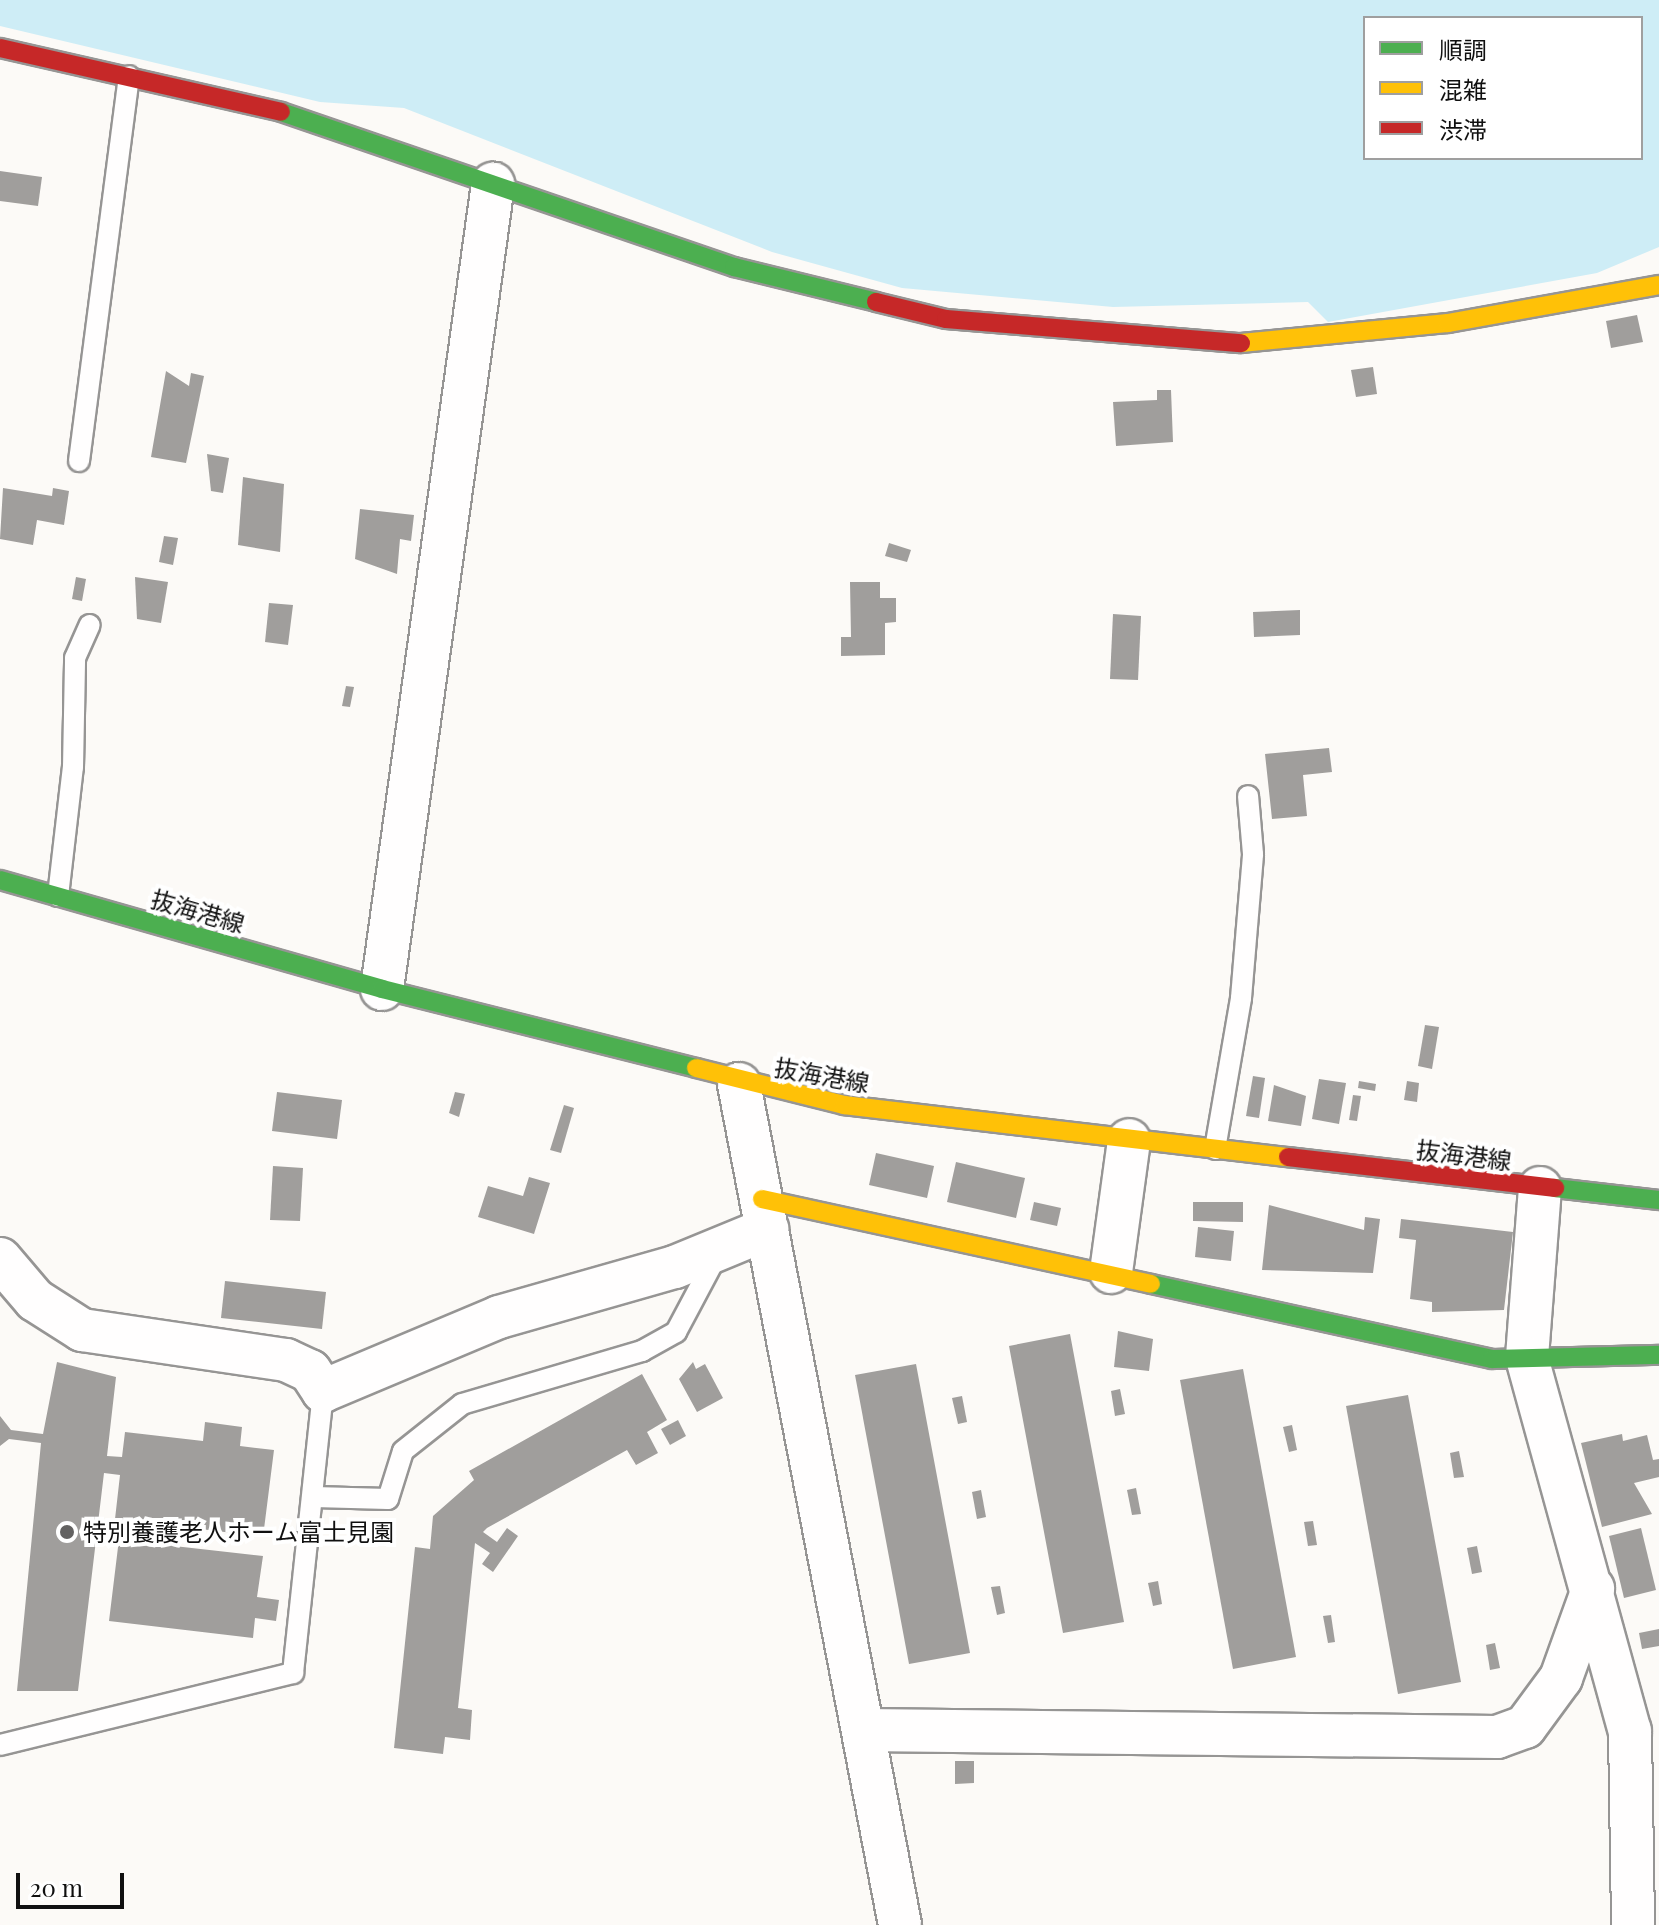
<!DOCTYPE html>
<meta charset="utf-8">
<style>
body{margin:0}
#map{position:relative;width:1659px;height:1925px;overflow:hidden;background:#fcfaf7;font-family:"Playfair Display","Noto Sans JP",serif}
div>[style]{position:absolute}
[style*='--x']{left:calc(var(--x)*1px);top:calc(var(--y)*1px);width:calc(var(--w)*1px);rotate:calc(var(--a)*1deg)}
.water>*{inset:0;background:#ceedf6}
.building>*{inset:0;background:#a09e9c}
.roads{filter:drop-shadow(2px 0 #969594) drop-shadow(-2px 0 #969594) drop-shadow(0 2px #969594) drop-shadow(0 -2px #969594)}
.lane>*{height:20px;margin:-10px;padding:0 10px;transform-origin:10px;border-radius:10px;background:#fffefe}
.street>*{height:42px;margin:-21px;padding:0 21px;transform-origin:21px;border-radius:21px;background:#fffefe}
.fast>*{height:18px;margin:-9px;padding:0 9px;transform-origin:9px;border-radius:9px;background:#4caf50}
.slow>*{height:18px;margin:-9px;padding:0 9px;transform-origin:9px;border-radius:9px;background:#ffc107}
.jam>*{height:18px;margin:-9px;padding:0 9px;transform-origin:9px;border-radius:9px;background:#c62828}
.dots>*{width:22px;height:22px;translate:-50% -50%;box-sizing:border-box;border:4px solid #fff;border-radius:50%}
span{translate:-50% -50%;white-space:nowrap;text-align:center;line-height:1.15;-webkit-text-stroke:8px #fff;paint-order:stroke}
.street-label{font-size:24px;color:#101010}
.poi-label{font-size:24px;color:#101010}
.left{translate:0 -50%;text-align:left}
.legend{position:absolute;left:1363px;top:16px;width:280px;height:144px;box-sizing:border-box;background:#fff;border:2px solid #9f9f9f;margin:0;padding:10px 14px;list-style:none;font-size:24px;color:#101010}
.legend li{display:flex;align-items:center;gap:16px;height:40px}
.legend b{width:40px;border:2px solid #9f9f9f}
.scale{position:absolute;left:16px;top:1873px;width:108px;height:36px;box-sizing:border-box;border:4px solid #101010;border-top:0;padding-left:10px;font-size:24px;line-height:28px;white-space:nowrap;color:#101010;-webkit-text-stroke:6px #fff;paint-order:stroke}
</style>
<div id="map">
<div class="water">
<div style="clip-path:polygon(evenodd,0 0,1659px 0,1659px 247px,1597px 273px,1328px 322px,1308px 302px,1113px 307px,902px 288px,772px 252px,404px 108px,320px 102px,0 26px,0 0,1365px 18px,1641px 18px,1641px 158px,1365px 158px,1365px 18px)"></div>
</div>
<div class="building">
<div style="clip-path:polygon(0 171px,42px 177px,38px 206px,0 201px)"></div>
<div style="clip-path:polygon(1637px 315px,1643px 342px,1611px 348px,1606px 321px)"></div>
<div style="clip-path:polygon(1373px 367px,1377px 394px,1356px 397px,1351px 370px)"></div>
<div style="clip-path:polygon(166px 371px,189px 386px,191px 373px,204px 376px,186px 463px,151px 457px)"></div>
<div style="clip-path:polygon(1157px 390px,1171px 390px,1173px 442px,1116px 446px,1113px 402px,1157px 400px)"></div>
<div style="clip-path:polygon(207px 454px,229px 458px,223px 493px,211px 491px)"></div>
<div style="clip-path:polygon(243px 477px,284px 484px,280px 552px,238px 545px)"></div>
<div style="clip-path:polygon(3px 488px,52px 496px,53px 488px,69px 491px,64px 525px,37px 520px,33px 545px,0 539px)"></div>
<div style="clip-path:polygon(360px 509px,414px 515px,411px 541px,400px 539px,397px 574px,355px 559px)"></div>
<div style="clip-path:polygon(164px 536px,178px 538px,173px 565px,159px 562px)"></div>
<div style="clip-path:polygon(889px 543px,911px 550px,907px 562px,885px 556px)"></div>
<div style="clip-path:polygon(76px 577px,86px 579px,82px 601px,72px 599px)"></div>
<div style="clip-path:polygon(135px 577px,168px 582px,161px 623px,137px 619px)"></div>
<div style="clip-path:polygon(850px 582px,880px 582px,880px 598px,896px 598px,896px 622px,885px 623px,885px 655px,841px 656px,841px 637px,851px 637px)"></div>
<div style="clip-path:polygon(269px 603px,293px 605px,288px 645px,265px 642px)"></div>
<div style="clip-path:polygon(1300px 610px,1300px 635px,1254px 637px,1253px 612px)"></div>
<div style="clip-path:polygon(1113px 614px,1141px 616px,1138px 680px,1110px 679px)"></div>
<div style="clip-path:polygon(346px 686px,354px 687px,350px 707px,342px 706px)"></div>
<div style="clip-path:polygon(1329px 748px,1332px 772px,1303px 775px,1307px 816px,1272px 819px,1265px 754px)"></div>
<div style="clip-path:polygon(1425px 1025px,1439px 1027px,1432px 1069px,1418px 1066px)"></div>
<div style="clip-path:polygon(1253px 1076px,1265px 1078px,1259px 1118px,1246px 1116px)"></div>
<div style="clip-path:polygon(1319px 1079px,1346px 1083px,1339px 1124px,1312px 1119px)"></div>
<div style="clip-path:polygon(1359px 1081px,1376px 1084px,1375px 1091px,1358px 1088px)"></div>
<div style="clip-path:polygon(1407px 1081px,1419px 1083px,1417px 1102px,1404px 1100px)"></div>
<div style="clip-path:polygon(1274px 1085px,1306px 1096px,1301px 1126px,1268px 1121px)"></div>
<div style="clip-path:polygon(277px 1092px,342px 1100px,337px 1139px,272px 1131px)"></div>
<div style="clip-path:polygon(455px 1092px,465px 1094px,459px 1117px,449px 1113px)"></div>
<div style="clip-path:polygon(1353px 1095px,1361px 1096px,1357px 1121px,1349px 1120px)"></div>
<div style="clip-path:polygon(564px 1105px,574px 1108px,561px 1153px,550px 1150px)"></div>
<div style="clip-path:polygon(876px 1153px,934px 1166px,927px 1198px,869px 1185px)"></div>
<div style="clip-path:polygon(956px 1162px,1025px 1178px,1016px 1218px,947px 1202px)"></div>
<div style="clip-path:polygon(273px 1166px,303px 1168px,300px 1221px,270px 1220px)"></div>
<div style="clip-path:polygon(529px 1177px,550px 1183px,534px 1234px,478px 1217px,488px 1186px,523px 1196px)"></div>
<div style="clip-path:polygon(1034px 1202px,1061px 1208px,1057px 1226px,1030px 1220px)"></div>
<div style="clip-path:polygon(1193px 1202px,1243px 1202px,1243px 1222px,1193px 1221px)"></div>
<div style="clip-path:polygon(1269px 1205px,1364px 1230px,1365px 1217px,1380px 1219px,1373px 1273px,1262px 1270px)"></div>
<div style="clip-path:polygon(1401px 1219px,1513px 1232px,1504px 1310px,1432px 1312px,1432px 1302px,1410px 1299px,1416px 1240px,1399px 1238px)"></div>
<div style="clip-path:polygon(1198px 1227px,1234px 1231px,1231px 1261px,1195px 1257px)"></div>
<div style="clip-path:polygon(225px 1281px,326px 1292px,322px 1329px,221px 1318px)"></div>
<div style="clip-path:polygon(1118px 1331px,1153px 1339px,1149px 1371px,1114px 1367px)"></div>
<div style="clip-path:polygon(1070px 1334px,1124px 1622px,1063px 1633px,1009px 1346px)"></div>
<div style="clip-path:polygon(57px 1362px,116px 1377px,107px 1456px,122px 1457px,125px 1432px,203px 1441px,205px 1422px,242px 1427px,240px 1446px,274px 1450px,263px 1537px,177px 1526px,174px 1546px,263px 1556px,257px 1597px,279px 1600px,276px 1621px,255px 1618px,253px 1638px,109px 1621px,119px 1539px,143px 1542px,146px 1522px,115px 1519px,120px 1475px,104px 1473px,78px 1691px,17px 1691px,41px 1443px,9px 1439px,0 1446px,0 1416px,11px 1430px,43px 1434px)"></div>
<div style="clip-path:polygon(693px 1362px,696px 1369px,705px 1364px,723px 1398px,697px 1412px,679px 1379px)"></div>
<div style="clip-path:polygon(916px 1364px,970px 1653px,909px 1664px,855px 1375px)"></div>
<div style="clip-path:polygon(1243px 1369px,1296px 1657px,1233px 1669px,1180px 1380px)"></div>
<div style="clip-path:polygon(642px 1374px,667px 1420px,647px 1432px,658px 1453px,636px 1465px,627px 1450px,487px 1528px,483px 1532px,497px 1542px,507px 1528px,518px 1536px,493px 1572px,482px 1564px,490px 1553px,475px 1543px,458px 1708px,472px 1710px,470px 1740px,445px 1737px,443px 1754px,394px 1748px,415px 1547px,430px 1549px,433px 1516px,474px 1480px,469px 1471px)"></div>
<div style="clip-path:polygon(1120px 1389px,1125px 1414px,1115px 1416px,1111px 1391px)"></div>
<div style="clip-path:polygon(1408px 1395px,1461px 1682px,1398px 1694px,1346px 1406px)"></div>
<div style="clip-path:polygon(962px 1396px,967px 1422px,958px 1424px,952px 1398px)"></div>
<div style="clip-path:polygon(678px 1420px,686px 1436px,670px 1445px,661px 1429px)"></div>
<div style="clip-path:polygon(1292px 1425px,1297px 1450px,1289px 1452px,1283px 1427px)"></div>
<div style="clip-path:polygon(1622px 1434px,1623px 1441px,1647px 1435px,1653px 1460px,1659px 1459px,1659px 1477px,1634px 1483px,1652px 1514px,1602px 1527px,1581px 1443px)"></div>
<div style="clip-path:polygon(1459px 1451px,1464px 1477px,1454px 1478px,1450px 1453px)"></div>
<div style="clip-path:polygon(1136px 1488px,1141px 1514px,1132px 1515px,1127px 1490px)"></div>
<div style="clip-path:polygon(981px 1490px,986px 1517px,977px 1519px,972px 1492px)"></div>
<div style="clip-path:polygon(1313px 1521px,1317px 1545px,1308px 1546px,1304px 1522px)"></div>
<div style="clip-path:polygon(1641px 1528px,1656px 1590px,1624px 1598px,1609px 1536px)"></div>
<div style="clip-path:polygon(1477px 1546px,1482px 1572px,1472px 1574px,1467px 1548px)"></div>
<div style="clip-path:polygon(1158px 1581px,1162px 1604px,1153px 1606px,1148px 1583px)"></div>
<div style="clip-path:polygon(1000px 1586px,1005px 1613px,997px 1615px,991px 1587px)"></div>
<div style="clip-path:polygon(1331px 1615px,1335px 1642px,1328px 1643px,1323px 1616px)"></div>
<div style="clip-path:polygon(1659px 1629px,1659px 1646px,1642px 1649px,1639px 1633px)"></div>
<div style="clip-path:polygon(1495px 1643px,1500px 1668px,1490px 1670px,1486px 1645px)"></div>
<div style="clip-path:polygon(955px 1761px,974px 1761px,974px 1783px,955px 1784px)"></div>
</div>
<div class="roads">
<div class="lane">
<div style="--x:79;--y:461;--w:388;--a:-82.6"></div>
<div style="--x:58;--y:896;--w:130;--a:-83.4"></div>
<div style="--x:73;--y:767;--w:109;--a:-88.9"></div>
<div style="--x:75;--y:658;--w:36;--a:-66"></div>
<div style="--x:1215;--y:1149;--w:153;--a:-80.2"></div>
<div style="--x:1241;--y:998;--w:144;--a:-85.2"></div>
<div style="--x:1253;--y:854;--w:58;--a:-94.9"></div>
<div style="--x:314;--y:1497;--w:74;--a:1.5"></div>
<div style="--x:388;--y:1499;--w:50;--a:-72.6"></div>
<div style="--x:403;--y:1451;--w:75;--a:-38.5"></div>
<div style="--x:462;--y:1404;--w:188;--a:-16.4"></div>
<div style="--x:642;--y:1351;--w:39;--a:-29"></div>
<div style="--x:676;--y:1332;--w:87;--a:-62"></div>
<div style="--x:0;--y:1745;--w:302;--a:-13.8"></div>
<div style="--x:293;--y:1673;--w:284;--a:-83.9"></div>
</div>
<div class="street">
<div style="--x:382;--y:989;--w:813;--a:-82.15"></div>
<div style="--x:739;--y:1084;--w:856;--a:79.16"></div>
<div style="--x:1540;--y:1188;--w:170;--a:94.4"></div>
<div style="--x:1527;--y:1358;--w:387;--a:74.6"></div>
<div style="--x:1630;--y:1731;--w:194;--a:89.1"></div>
<div style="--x:0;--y:1259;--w:54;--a:49.5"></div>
<div style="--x:35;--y:1300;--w:56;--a:32.6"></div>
<div style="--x:82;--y:1330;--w:206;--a:8.4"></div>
<div style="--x:286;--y:1360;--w:26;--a:25"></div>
<div style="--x:310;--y:1371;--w:24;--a:57"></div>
<div style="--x:323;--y:1391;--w:191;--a:-22.8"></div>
<div style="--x:499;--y:1317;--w:183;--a:-15.9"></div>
<div style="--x:675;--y:1267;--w:100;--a:-22.4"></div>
<div style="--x:1111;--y:1272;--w:133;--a:-82.2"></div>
<div style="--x:864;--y:1730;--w:633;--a:0.63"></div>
<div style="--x:1497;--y:1737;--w:30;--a:-20"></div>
<div style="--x:1525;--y:1727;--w:61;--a:-53.7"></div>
<div style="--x:1561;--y:1678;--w:95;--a:-70.2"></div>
</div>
<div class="fast">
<div style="--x:281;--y:112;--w:479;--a:18.9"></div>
<div style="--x:734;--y:267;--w:146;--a:13.8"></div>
<div style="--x:0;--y:880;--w:397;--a:15.9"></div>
<div style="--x:382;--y:989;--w:324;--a:14.1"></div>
<div style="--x:1555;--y:1188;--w:105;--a:6.6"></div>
<div style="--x:1151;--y:1284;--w:349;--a:12.4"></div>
<div style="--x:1492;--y:1359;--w:167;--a:-1.4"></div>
</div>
<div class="slow">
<div style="--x:1241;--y:343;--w:208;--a:-5.5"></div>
<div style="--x:1448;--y:323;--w:214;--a:-10.2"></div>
<div style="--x:696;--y:1068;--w:153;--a:14"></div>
<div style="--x:844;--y:1105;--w:447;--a:6.7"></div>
<div style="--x:762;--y:1199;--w:398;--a:12.3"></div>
</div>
<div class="jam">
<div style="--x:0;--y:48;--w:288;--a:12.8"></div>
<div style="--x:876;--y:302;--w:72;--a:13.7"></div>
<div style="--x:946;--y:319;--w:296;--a:4.7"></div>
<div style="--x:1288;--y:1157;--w:269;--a:6.6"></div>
</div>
</div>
<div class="dots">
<div style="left:67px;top:1532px;background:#636261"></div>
</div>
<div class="street-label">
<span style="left:198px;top:911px;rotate:16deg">抜海港線</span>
<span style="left:822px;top:1075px;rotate:10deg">抜海港線</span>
<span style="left:1464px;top:1155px;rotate:7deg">抜海港線</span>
</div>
<div class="poi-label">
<span class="left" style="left:83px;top:1532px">特別養護老人ホーム富士見園</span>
</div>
<ul class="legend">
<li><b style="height:10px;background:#4caf50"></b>順調</li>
<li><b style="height:10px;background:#ffc107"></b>混雑</li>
<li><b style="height:10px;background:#c62828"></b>渋滞</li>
</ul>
<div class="scale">20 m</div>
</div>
